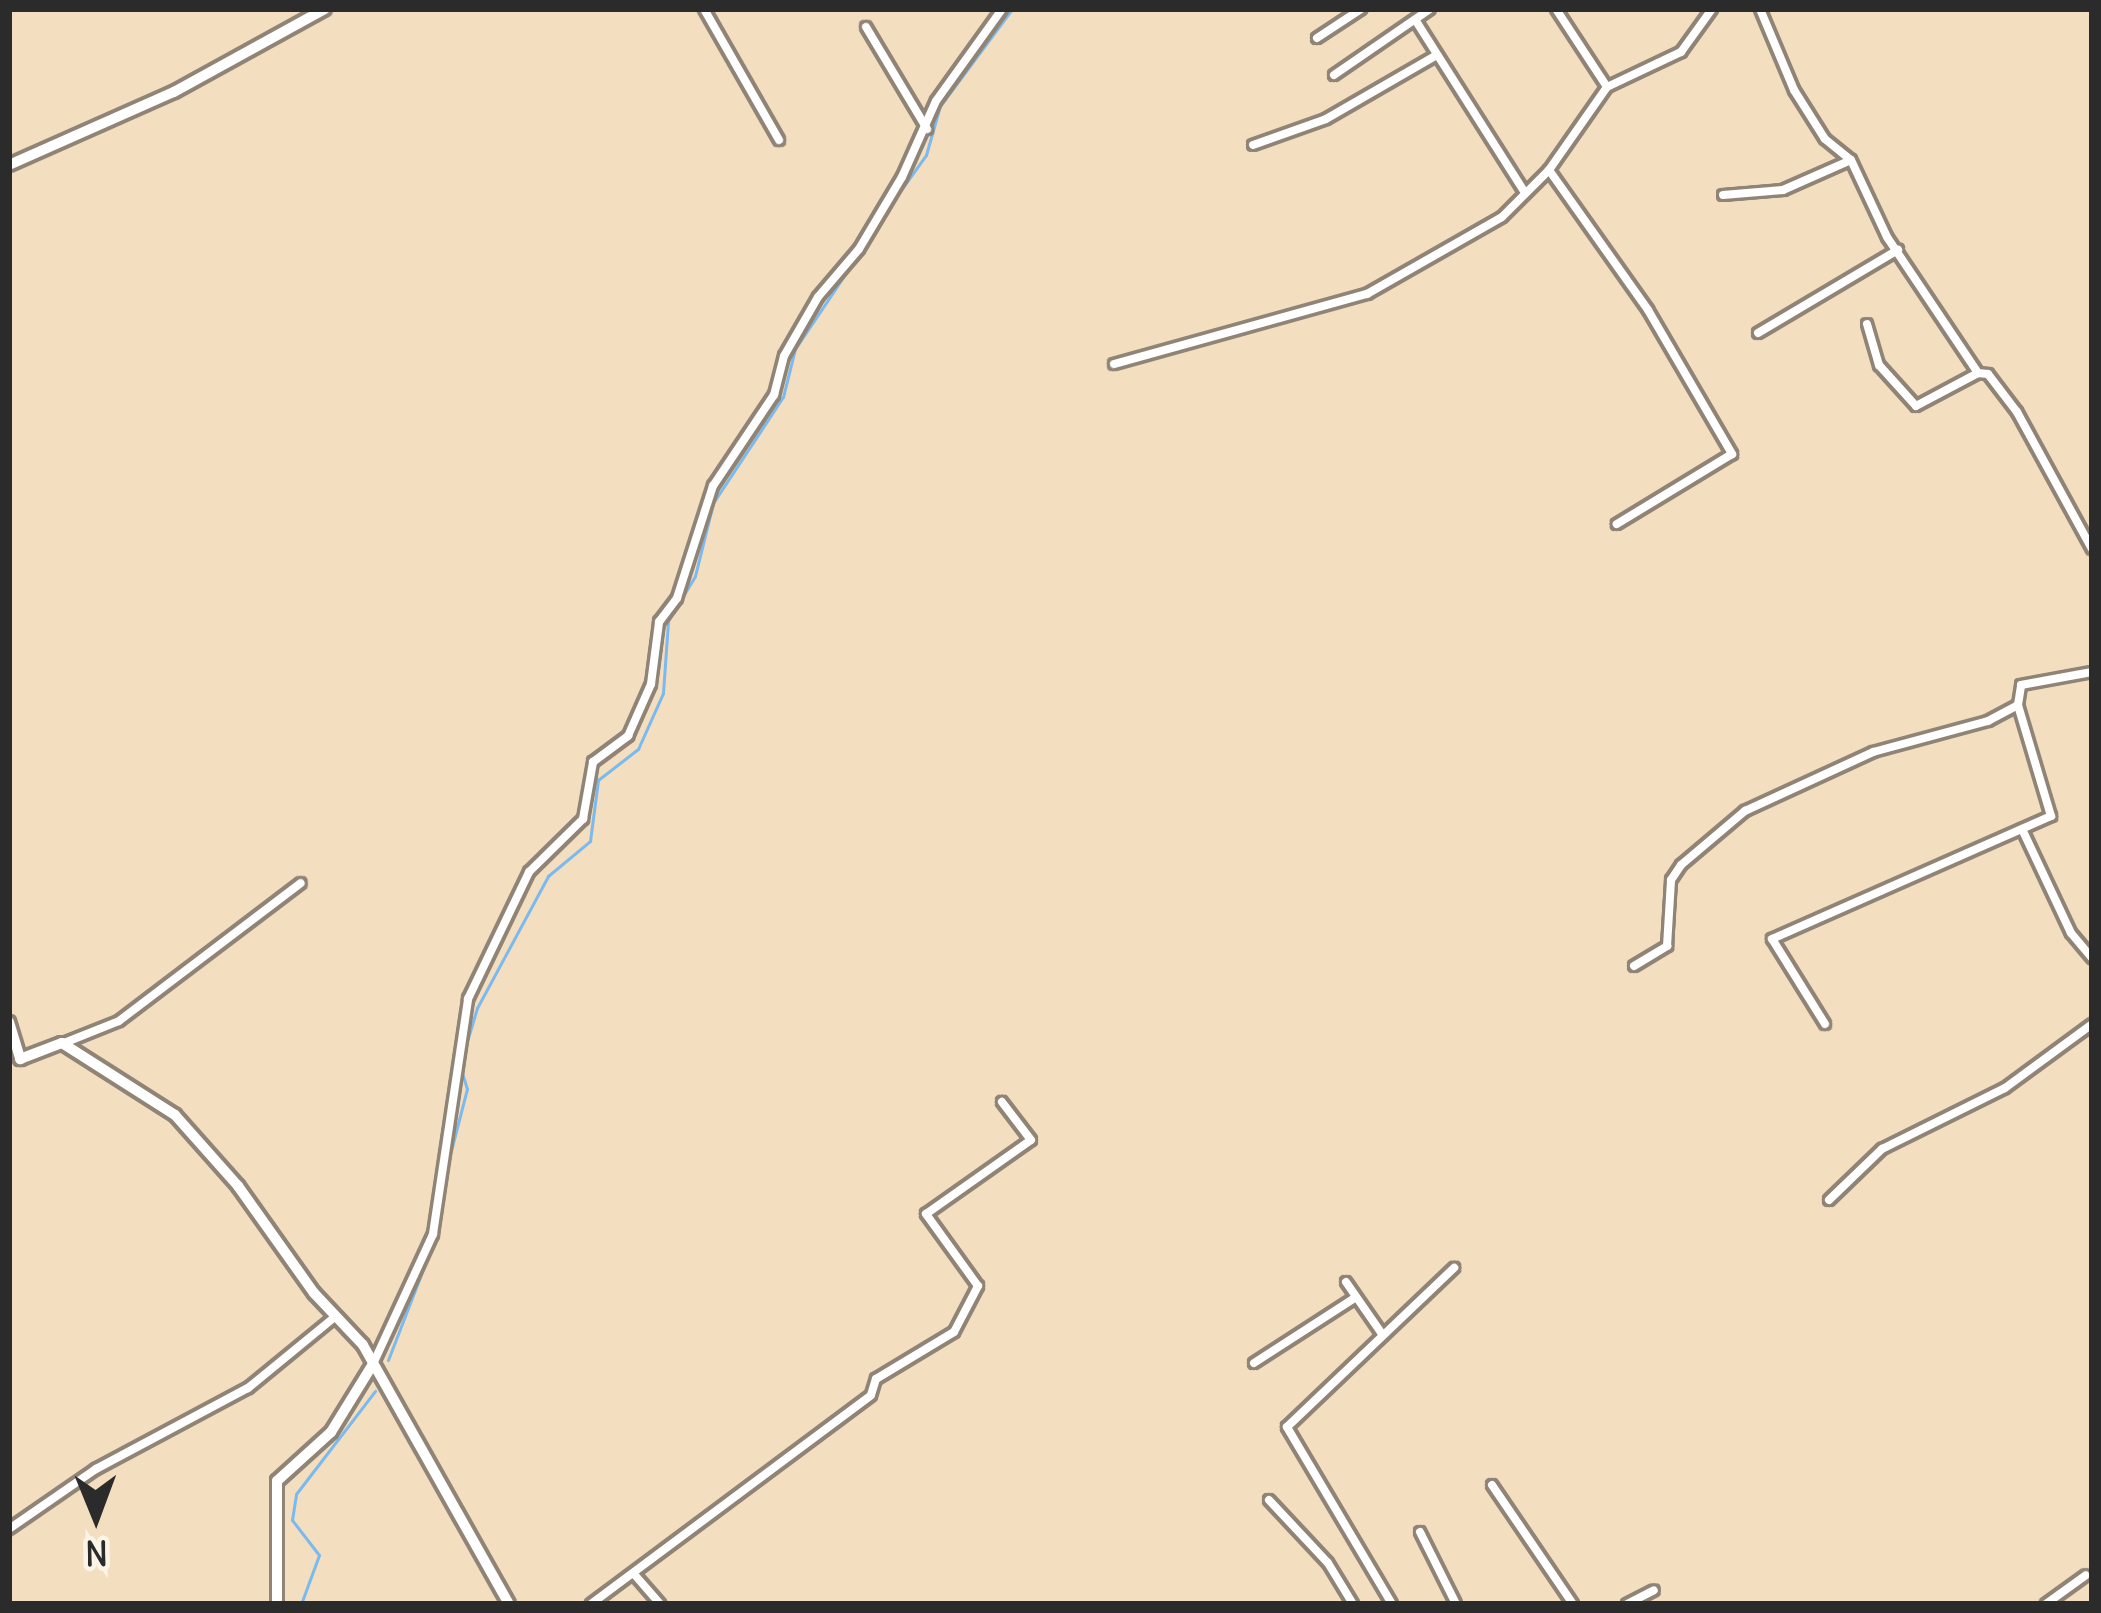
<!DOCTYPE html>
<style>
body{margin:0}
#map{position:relative;width:2101px;height:1613px;overflow:hidden;background:#f4dec0;font-family:Delius,sans-serif}
div>[style]{position:absolute}
[style*='--x']{left:calc(var(--x)*1px);top:calc(var(--y)*1px);width:calc(var(--w)*1px);rotate:calc(var(--a)*1deg)}
.stream>*{height:3px;margin:-1.5px;padding:0 1.5px;transform-origin:1.5px;border-radius:1.5px;background:#7abaee}
.roads{filter:drop-shadow(3px 0 #908476) drop-shadow(-3px 0 #908476) drop-shadow(0 3px #908476) drop-shadow(0 -3px #908476)}
.street>*{height:8px;margin:-4px;padding:0 4px;transform-origin:4px;border-radius:4px;background:#fff}
.secondary>*{height:10px;margin:-5px;padding:0 5px;transform-origin:5px;border-radius:5px;background:#fff}
span{translate:-50% -50%;white-space:nowrap;text-align:center;line-height:1.15;-webkit-text-stroke:10px #fcf5e5;paint-order:stroke}
.frame{position:absolute;inset:0;border:12px solid #2b2b2b;pointer-events:none}
.north{position:absolute;left:36px;top:1457px;width:120px;height:120px;-webkit-text-stroke:9px #fcf5e5;paint-order:stroke;rotate:179deg;font-size:33px;font-weight:700;line-height:48px;text-align:center;color:#2b2b2b}
.north::after{content:'';display:block;margin:auto;width:42px;height:54px;background:#2b2b2b;clip-path:polygon(50% 0,100% 100%,50% 72%,0 100%)}
</style>
<div id="map">
<div class="stream">
<div style="--x:891;--y:204;--w:60;--a:-54.5"></div>
<div style="--x:926;--y:155;--w:51;--a:-74.1"></div>
<div style="--x:940;--y:106;--w:121;--a:-53.4"></div>
<div style="--x:465;--y:1048;--w:42;--a:-73.3"></div>
<div style="--x:477;--y:1008;--w:150;--a:-61.7"></div>
<div style="--x:548;--y:876;--w:55;--a:-39.8"></div>
<div style="--x:590;--y:841;--w:62;--a:-82.5"></div>
<div style="--x:598;--y:780;--w:51;--a:-37.8"></div>
<div style="--x:638;--y:749;--w:61;--a:-65.9"></div>
<div style="--x:663;--y:693;--w:72;--a:-86"></div>
<div style="--x:668;--y:621;--w:52;--a:-59"></div>
<div style="--x:695;--y:576;--w:75;--a:-76.1"></div>
<div style="--x:713;--y:503;--w:127;--a:-56.6"></div>
<div style="--x:783;--y:397;--w:49;--a:-76"></div>
<div style="--x:795;--y:349;--w:153;--a:-56.2"></div>
<div style="--x:446;--y:1170;--w:84;--a:-75.5"></div>
<div style="--x:467;--y:1089;--w:21;--a:-107"></div>
<div style="--x:388;--y:1360;--w:131;--a:-68.9"></div>
<div style="--x:301;--y:1604;--w:52;--a:-69.8"></div>
<div style="--x:319;--y:1555;--w:44;--a:-127.6"></div>
<div style="--x:292;--y:1520;--w:26;--a:-81"></div>
<div style="--x:296;--y:1494;--w:130;--a:-52.5"></div>
</div>
<div class="roads">
<div class="street">
<div style="--x:704;--y:9;--w:151;--a:60.2"></div>
<div style="--x:1556;--y:9;--w:93;--a:56.8"></div>
<div style="--x:1760;--y:9;--w:88;--a:67.2"></div>
<div style="--x:1794;--y:90;--w:58;--a:57.7"></div>
<div style="--x:1825;--y:139;--w:33;--a:39"></div>
<div style="--x:1851;--y:160;--w:85;--a:64.9"></div>
<div style="--x:1887;--y:237;--w:164;--a:56.2"></div>
<div style="--x:1978;--y:373;--w:10;--a:6"></div>
<div style="--x:1988;--y:374;--w:48;--a:52.7"></div>
<div style="--x:2017;--y:412;--w:156;--a:61.3"></div>
<div style="--x:1416;--y:21;--w:201;--a:57.6"></div>
<div style="--x:866;--y:27;--w:119;--a:59.1"></div>
<div style="--x:1317;--y:38;--w:53;--a:-33.4"></div>
<div style="--x:1334;--y:75;--w:116;--a:-34.5"></div>
<div style="--x:1253;--y:145;--w:77;--a:-19.6"></div>
<div style="--x:1326;--y:119;--w:128;--a:-30"></div>
<div style="--x:1549;--y:170;--w:171;--a:54.7"></div>
<div style="--x:1648;--y:310;--w:167;--a:59.7"></div>
<div style="--x:1732;--y:454;--w:135;--a:148.7"></div>
<div style="--x:1723;--y:195;--w:60;--a:-4.8"></div>
<div style="--x:1783;--y:190;--w:74;--a:-23.8"></div>
<div style="--x:1867;--y:324;--w:43;--a:73.7"></div>
<div style="--x:1879;--y:365;--w:55;--a:47.9"></div>
<div style="--x:1916;--y:406;--w:70;--a:-28"></div>
<div style="--x:1758;--y:333;--w:163;--a:-30.7"></div>
<div style="--x:1114;--y:364;--w:263;--a:-15.5"></div>
<div style="--x:1367;--y:294;--w:155;--a:-29.7"></div>
<div style="--x:1502;--y:217;--w:66;--a:-45"></div>
<div style="--x:1549;--y:170;--w:101;--a:-55.1"></div>
<div style="--x:1607;--y:87;--w:82;--a:-25.3"></div>
<div style="--x:1681;--y:52;--w:53;--a:-54.2"></div>
<div style="--x:2022;--y:829;--w:115;--a:64.8"></div>
<div style="--x:2071;--y:933;--w:33;--a:50"></div>
<div style="--x:1634;--y:966;--w:39;--a:-31"></div>
<div style="--x:1667;--y:946;--w:66;--a:-86.5"></div>
<div style="--x:1671;--y:880;--w:18;--a:-56"></div>
<div style="--x:1681;--y:865;--w:84;--a:-40.2"></div>
<div style="--x:1745;--y:811;--w:141;--a:-24.7"></div>
<div style="--x:1873;--y:752;--w:119;--a:-15.1"></div>
<div style="--x:1988;--y:721;--w:34;--a:-28"></div>
<div style="--x:2018;--y:705;--w:20;--a:-81"></div>
<div style="--x:2021;--y:685;--w:72;--a:-10.4"></div>
<div style="--x:1825;--y:1024;--w:100;--a:-121.9"></div>
<div style="--x:1772;--y:939;--w:305;--a:-23.8"></div>
<div style="--x:2051;--y:816;--w:116;--a:-106.6"></div>
<div style="--x:64;--y:1043;--w:59;--a:-21.8"></div>
<div style="--x:119;--y:1021;--w:228;--a:-37.2"></div>
<div style="--x:1829;--y:1200;--w:74;--a:-43.9"></div>
<div style="--x:1882;--y:1149;--w:137;--a:-26.4"></div>
<div style="--x:2005;--y:1088;--w:108;--a:-36.3"></div>
<div style="--x:1346;--y:1282;--w:63;--a:55.3"></div>
<div style="--x:1254;--y:1363;--w:121;--a:-32.9"></div>
<div style="--x:373;--y:1364;--w:143;--a:-65.2"></div>
<div style="--x:433;--y:1234;--w:238;--a:-81.5"></div>
<div style="--x:468;--y:999;--w:141;--a:-64.3"></div>
<div style="--x:529;--y:872;--w:76;--a:-44.5"></div>
<div style="--x:583;--y:819;--w:58;--a:-80"></div>
<div style="--x:593;--y:762;--w:44;--a:-36.6"></div>
<div style="--x:628;--y:736;--w:57;--a:-66.1"></div>
<div style="--x:651;--y:684;--w:63;--a:-82.6"></div>
<div style="--x:659;--y:622;--w:30;--a:-53"></div>
<div style="--x:677;--y:598;--w:118;--a:-72.2"></div>
<div style="--x:713;--y:486;--w:110;--a:-56.2"></div>
<div style="--x:774;--y:395;--w:40;--a:-75.6"></div>
<div style="--x:784;--y:356;--w:68;--a:-60"></div>
<div style="--x:818;--y:297;--w:63;--a:-49.5"></div>
<div style="--x:859;--y:249;--w:84;--a:-59.2"></div>
<div style="--x:902;--y:177;--w:83;--a:-65.9"></div>
<div style="--x:936;--y:101;--w:113;--a:-54.3"></div>
<div style="--x:1492;--y:1485;--w:144;--a:55.8"></div>
<div style="--x:1269;--y:1500;--w:86;--a:46.9"></div>
<div style="--x:1328;--y:1563;--w:48;--a:58.6"></div>
<div style="--x:9;--y:1529;--w:106;--a:-34.6"></div>
<div style="--x:96;--y:1469;--w:172;--a:-28.1"></div>
<div style="--x:248;--y:1388;--w:114;--a:-39.3"></div>
<div style="--x:1420;--y:1532;--w:80;--a:63.4"></div>
<div style="--x:634;--y:1574;--w:40;--a:49"></div>
<div style="--x:591;--y:1604;--w:349;--a:-36.7"></div>
<div style="--x:871;--y:1395;--w:17;--a:-73"></div>
<div style="--x:876;--y:1379;--w:91;--a:-31.1"></div>
<div style="--x:954;--y:1332;--w:52;--a:-62.4"></div>
<div style="--x:978;--y:1286;--w:89;--a:-125.8"></div>
<div style="--x:926;--y:1214;--w:128;--a:-35.2"></div>
<div style="--x:1031;--y:1140;--w:48;--a:-127.3"></div>
<div style="--x:1392;--y:1604;--w:206;--a:-120.7"></div>
<div style="--x:1287;--y:1427;--w:231;--a:-43.6"></div>
<div style="--x:1627;--y:1604;--w:30;--a:-27"></div>
<div style="--x:2046;--y:1604;--w:49;--a:-35.9"></div>
</div>
<div class="secondary">
<div style="--x:9;--y:165;--w:180;--a:-23.9"></div>
<div style="--x:174;--y:92;--w:172;--a:-28.8"></div>
<div style="--x:9;--y:1022;--w:39;--a:73"></div>
<div style="--x:20;--y:1059;--w:45;--a:-20.9"></div>
<div style="--x:62;--y:1043;--w:134;--a:32.5"></div>
<div style="--x:175;--y:1115;--w:95;--a:48.4"></div>
<div style="--x:238;--y:1186;--w:131;--a:54.6"></div>
<div style="--x:314;--y:1293;--w:71;--a:46.7"></div>
<div style="--x:363;--y:1345;--w:297;--a:60.6"></div>
<div style="--x:277;--y:1604;--w:123;--a:-90"></div>
<div style="--x:277;--y:1481;--w:73;--a:-42.2"></div>
<div style="--x:331;--y:1432;--w:80;--a:-58.3"></div>
</div>
</div>
<div class="frame"></div>
<div class="north">N</div>
</div>
